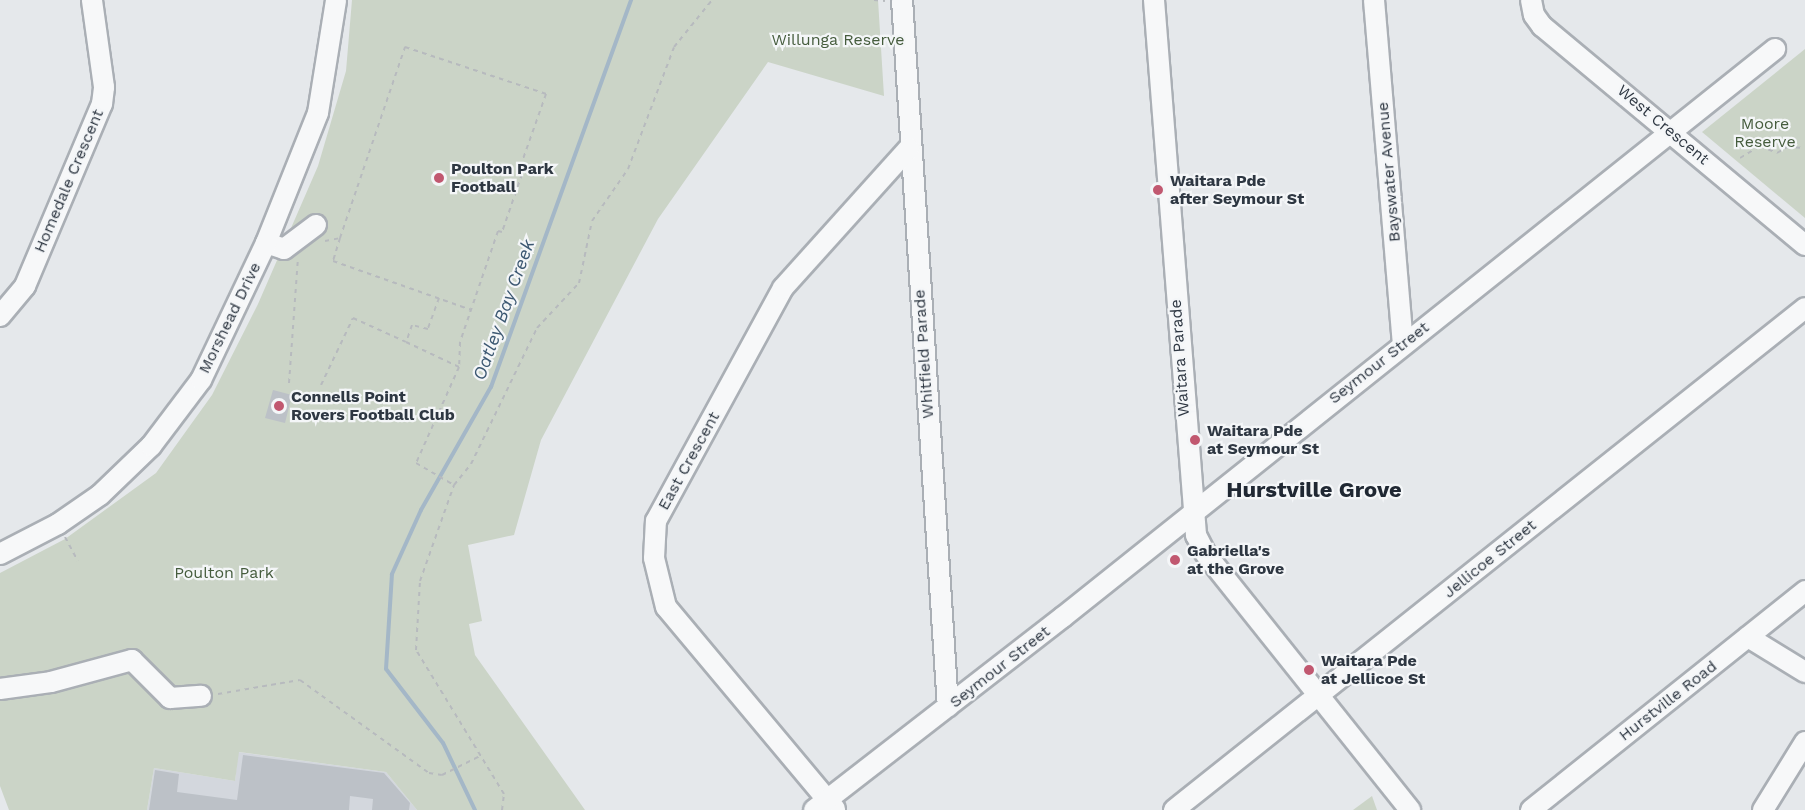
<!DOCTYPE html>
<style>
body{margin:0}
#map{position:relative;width:1805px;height:810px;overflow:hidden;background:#e5e8eb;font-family:"Work Sans",sans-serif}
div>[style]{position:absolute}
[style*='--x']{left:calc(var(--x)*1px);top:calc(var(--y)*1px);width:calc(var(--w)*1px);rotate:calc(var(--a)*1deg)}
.built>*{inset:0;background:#d3d7dd}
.green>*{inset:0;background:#cbd4c7}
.stream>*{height:4px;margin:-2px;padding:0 2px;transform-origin:2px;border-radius:2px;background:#a4b7c7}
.building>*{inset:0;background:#bcc1c7}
.path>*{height:2px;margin-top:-1px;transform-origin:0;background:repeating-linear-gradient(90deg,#b7babe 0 4.5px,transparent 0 9px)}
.roads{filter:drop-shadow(2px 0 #aaafb5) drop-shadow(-2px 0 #aaafb5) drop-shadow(0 2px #aaafb5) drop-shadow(0 -2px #aaafb5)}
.minor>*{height:20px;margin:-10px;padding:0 10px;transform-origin:10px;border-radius:10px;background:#f7f8f9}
.dots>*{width:16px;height:16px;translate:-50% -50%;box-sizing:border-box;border:3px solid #f4f6f8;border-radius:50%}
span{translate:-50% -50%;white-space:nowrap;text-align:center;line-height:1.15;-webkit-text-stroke:4.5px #f4f6f8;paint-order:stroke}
.park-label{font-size:16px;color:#455c3d}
.street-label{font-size:16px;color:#2e3742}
.poi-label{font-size:16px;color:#2e3742;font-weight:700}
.left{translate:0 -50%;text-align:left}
.water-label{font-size:18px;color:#3c5872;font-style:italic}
.district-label{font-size:22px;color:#202833;font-weight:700}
</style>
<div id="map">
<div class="built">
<div style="clip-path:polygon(238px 752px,386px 772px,417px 810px,147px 810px,154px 768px,235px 781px)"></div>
</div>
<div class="green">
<div style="clip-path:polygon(352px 0,878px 0,884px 96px,768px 62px,658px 219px,541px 440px,514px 535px,468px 545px,482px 621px,469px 624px,475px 655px,585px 810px,417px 810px,386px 772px,239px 752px,235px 781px,154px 768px,147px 810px,9px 810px,0 786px,0 573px,65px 539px,156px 473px,212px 395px,258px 304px,318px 166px,346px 71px)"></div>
<div style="clip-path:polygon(1805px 49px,1805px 218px,1702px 132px)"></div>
<div style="clip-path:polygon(1372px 796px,1377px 810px,1353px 810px)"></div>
</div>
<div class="stream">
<div style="--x:475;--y:810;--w:74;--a:-115.5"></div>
<div style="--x:443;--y:743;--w:93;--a:-127.6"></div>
<div style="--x:386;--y:669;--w:95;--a:-86.4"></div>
<div style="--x:392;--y:574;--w:70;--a:-65.6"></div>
<div style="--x:421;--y:510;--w:142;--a:-60.4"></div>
<div style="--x:491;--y:387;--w:412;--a:-70.1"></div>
</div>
<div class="building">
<div style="clip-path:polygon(273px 390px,292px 395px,285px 423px,265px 418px)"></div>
<div style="clip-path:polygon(243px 755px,384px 773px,410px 803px,409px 810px,372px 810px,373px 799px,350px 796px,349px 810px,149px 810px,155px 770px,179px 774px,177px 792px,237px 800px)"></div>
</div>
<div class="path">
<div style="--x:874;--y:0;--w:11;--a:5"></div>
<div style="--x:1740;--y:158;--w:23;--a:-31"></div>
<div style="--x:1760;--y:146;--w:18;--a:22"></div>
<div style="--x:1777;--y:153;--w:12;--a:-31"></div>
<div style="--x:1787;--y:147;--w:18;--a:3"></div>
<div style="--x:340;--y:238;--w:24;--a:107"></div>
<div style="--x:333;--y:261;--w:146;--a:19.5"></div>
<div style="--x:325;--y:241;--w:15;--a:-11"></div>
<div style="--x:340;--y:238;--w:202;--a:-71.2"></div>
<div style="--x:405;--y:47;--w:149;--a:18.4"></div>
<div style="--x:546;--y:94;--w:84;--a:109.5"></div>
<div style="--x:518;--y:173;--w:4;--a:14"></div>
<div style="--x:522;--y:174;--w:61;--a:109"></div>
<div style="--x:502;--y:232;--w:4;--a:-166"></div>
<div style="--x:498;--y:231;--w:117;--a:108.9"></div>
<div style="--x:460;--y:342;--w:25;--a:92"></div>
<div style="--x:459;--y:367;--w:105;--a:114.1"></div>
<div style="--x:416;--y:463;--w:44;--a:30.1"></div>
<div style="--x:439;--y:298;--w:33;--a:110"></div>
<div style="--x:428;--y:329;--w:16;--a:-166"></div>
<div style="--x:412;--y:325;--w:18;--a:109"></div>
<div style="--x:406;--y:342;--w:59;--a:25.3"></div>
<div style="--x:289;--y:383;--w:125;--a:-85.9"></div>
<div style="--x:321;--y:385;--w:74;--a:-64.5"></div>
<div style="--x:353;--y:318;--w:58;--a:24.4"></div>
<div style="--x:65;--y:537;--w:27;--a:62"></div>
<div style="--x:218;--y:694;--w:83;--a:-9.7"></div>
<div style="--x:300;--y:680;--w:159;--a:35.8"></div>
<div style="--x:429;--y:773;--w:13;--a:9"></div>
<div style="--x:442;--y:775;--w:45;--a:-26.6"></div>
<div style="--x:502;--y:810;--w:16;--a:-83"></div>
<div style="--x:504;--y:794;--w:169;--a:-121.4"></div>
<div style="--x:416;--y:650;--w:69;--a:-86.7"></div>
<div style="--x:420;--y:581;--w:102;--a:-70.5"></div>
<div style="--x:454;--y:485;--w:27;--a:-51"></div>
<div style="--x:471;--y:464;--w:151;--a:-64.1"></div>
<div style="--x:537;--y:328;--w:62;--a:-47"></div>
<div style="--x:579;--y:283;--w:63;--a:-78.2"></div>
<div style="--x:592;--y:221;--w:63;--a:-55.3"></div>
<div style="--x:628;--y:169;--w:130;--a:-69.3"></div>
<div style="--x:674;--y:47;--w:60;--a:-51"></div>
</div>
<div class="roads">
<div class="minor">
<div style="--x:902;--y:0;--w:708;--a:86.28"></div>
<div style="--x:1154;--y:0;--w:537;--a:85.51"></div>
<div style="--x:1196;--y:535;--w:20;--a:63"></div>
<div style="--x:1205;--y:553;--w:329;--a:51.4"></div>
<div style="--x:1374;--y:0;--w:345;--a:85.2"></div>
<div style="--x:1531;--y:0;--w:15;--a:79"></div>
<div style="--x:1534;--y:15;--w:14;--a:54"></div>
<div style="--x:1542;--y:26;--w:342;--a:39.8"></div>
<div style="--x:266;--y:243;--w:19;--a:18"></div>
<div style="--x:284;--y:249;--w:40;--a:-37"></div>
<div style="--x:0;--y:316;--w:39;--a:-50"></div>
<div style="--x:25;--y:286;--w:198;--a:-67.1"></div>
<div style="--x:102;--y:104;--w:17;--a:-83"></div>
<div style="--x:104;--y:87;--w:88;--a:-97.9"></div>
<div style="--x:0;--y:554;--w:65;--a:-27.3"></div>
<div style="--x:58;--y:524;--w:51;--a:-34.6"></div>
<div style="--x:100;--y:495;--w:71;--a:-43.9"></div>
<div style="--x:151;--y:446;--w:83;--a:-52.9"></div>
<div style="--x:201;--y:380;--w:152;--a:-64.6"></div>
<div style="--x:266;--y:243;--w:140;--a:-68.2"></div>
<div style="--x:318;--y:113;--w:114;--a:-80.9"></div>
<div style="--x:1748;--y:637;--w:67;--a:31.6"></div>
<div style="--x:0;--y:689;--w:51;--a:-7.8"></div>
<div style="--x:51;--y:682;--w:84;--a:-15.2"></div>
<div style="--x:132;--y:660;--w:54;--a:45"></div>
<div style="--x:170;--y:698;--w:31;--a:-4"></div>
<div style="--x:835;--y:809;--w:263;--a:-129.9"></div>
<div style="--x:666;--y:607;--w:50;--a:-103.8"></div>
<div style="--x:654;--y:558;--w:37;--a:-87"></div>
<div style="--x:656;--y:521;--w:265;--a:-61.4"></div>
<div style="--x:783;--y:288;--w:188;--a:-48"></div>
<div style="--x:814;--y:810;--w:315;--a:-37.8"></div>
<div style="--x:1063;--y:617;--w:911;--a:-38.58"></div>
<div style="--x:1174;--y:810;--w:806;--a:-38.5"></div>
<div style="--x:1531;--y:810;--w:351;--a:-38.6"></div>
<div style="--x:1763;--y:810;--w:80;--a:-58.3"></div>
</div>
</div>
<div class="dots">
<div style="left:439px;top:178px;background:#c15870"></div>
<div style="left:1158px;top:190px;background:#c15870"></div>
<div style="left:279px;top:406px;background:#c15870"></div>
<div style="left:1195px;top:440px;background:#c15870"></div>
<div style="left:1175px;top:560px;background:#c15870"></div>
<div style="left:1309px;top:670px;background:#c15870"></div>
</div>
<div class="park-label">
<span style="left:838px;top:40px">Willunga Reserve</span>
<span style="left:1765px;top:133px">Moore<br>Reserve</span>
<span style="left:224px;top:573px">Poulton Park</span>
</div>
<div class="street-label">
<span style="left:1663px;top:125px;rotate:40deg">West Crescent</span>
<span style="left:1389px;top:172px;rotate:-95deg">Bayswater Avenue</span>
<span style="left:69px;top:181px;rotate:-67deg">Homedale Crescent</span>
<span style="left:230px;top:318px;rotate:-64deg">Morshead Drive</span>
<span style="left:924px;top:354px;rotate:-94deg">Whitfield Parade</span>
<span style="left:1180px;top:358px;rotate:-94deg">Waitara Parade</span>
<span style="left:1379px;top:363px;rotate:-38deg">Seymour Street</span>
<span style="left:689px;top:461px;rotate:-61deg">East Crescent</span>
<span style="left:1490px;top:559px;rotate:-39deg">Jellicoe Street</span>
<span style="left:1000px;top:667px;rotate:-38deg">Seymour Street</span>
<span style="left:1668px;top:701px;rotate:-38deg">Hurstville Road</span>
</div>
<div class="poi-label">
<span class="left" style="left:451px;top:178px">Poulton Park<br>Football</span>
<span class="left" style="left:1170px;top:190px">Waitara Pde<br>after Seymour St</span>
<span class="left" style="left:291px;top:406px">Connells Point<br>Rovers Football Club</span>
<span class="left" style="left:1207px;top:440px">Waitara Pde<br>at Seymour St</span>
<span class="left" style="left:1187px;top:560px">Gabriella's<br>at the Grove</span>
<span class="left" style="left:1321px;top:670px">Waitara Pde<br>at Jellicoe St</span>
</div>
<div class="water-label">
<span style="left:504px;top:310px;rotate:-70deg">Oatley Bay Creek</span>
</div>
<div class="district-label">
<span style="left:1314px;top:490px">Hurstville Grove</span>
</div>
</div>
